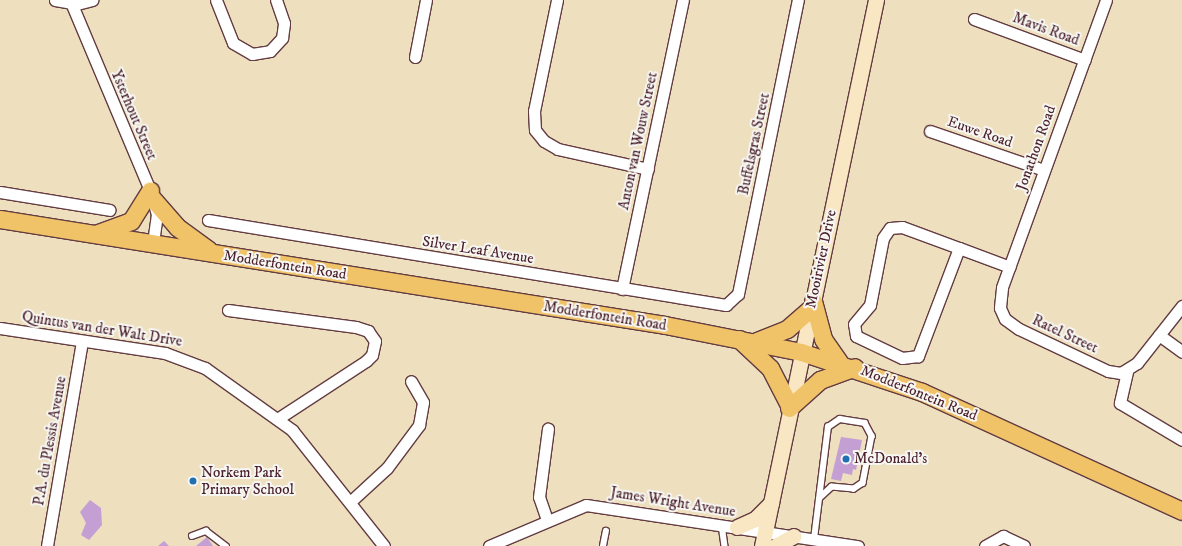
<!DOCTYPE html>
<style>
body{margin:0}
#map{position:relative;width:1182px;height:546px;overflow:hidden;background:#eedfbf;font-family:"IM FELL DW Pica",serif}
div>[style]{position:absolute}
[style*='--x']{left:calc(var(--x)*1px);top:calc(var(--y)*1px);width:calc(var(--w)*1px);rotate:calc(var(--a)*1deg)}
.building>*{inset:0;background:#c39fd4}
.roads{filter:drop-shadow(1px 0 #633c41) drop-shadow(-1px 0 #633c41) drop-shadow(0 1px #633c41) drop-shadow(0 -1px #633c41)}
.lane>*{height:5.5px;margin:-2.75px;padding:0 2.75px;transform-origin:2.75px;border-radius:2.75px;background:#fff}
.street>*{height:11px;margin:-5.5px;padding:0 5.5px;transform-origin:5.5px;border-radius:5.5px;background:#fff}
.secondary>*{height:15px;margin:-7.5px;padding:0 7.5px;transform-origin:7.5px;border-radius:7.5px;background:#f9e7c3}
.primary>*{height:17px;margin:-8.5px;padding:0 8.5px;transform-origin:8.5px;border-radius:8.5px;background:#f1c369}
.dots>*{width:11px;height:11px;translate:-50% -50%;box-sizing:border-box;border:2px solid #f6f6f2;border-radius:50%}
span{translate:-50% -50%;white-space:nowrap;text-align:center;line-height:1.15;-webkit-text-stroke:4px #f6f6f2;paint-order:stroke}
.street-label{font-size:15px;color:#4a1f2b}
.poi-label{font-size:15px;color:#4a1f2b}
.left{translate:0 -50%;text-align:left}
</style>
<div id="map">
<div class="building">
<div style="clip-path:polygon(841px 437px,862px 440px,856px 470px,853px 469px,852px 475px,843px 473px,841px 481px,831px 479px)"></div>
<div style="clip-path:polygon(90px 500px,101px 508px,102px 525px,89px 540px,81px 535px,86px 523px,80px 512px)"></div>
<div style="clip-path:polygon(207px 537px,213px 546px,196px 546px)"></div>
<div style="clip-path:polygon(164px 541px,169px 546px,158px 546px)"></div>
</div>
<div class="roads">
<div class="lane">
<div style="--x:722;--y:525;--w:21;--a:82"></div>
<div style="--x:192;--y:536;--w:15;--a:-20"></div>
<div style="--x:206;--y:531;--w:25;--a:37"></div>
<div style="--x:814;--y:539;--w:113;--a:-82.9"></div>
<div style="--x:828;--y:427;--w:14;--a:-34"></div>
<div style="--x:840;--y:419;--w:25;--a:9"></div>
<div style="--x:865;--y:423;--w:15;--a:62"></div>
<div style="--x:872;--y:436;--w:48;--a:100.8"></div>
<div style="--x:863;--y:483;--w:11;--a:146"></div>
<div style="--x:854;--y:489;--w:22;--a:-175"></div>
<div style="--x:832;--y:487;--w:16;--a:137"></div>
<div style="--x:603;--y:546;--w:15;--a:-79"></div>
</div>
<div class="street">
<div style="--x:55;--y:0;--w:22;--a:10"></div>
<div style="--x:77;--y:4;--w:16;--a:-15"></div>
<div style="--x:70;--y:0;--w:206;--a:67.2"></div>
<div style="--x:150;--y:190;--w:25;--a:74"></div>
<div style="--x:157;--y:214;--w:30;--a:98"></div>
<div style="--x:216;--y:0;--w:46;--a:68.4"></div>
<div style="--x:233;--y:43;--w:22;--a:30"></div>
<div style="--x:252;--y:54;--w:18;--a:-9"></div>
<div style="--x:270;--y:51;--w:18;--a:-47"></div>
<div style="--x:282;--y:38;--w:15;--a:-82"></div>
<div style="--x:284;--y:23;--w:24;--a:-109"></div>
<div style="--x:557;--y:0;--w:113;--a:101.7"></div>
<div style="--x:534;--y:111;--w:19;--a:87"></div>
<div style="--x:535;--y:130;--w:14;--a:51"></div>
<div style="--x:544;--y:141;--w:16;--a:30"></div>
<div style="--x:558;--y:149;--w:92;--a:12.5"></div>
<div style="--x:1106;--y:0;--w:306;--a:109.9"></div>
<div style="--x:1002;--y:288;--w:20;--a:96"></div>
<div style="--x:1000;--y:308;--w:12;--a:66"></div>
<div style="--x:1005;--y:319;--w:17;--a:36"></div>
<div style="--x:1019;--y:329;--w:98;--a:25.3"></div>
<div style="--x:1108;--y:371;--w:13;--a:9"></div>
<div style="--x:1121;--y:373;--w:19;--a:-32"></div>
<div style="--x:1137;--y:363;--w:73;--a:-51.7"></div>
<div style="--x:974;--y:19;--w:118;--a:20.3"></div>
<div style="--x:415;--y:57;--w:58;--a:-79.1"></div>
<div style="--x:930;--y:131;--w:120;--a:18.9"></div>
<div style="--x:0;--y:192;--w:111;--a:9.3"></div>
<div style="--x:208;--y:220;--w:525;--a:9.32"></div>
<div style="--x:726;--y:305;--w:16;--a:-43"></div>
<div style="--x:738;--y:294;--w:300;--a:-78.5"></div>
<div style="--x:959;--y:248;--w:116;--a:110.8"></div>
<div style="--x:918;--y:356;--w:16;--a:173"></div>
<div style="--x:902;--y:358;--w:51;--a:-154.4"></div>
<div style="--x:856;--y:336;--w:12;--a:-99"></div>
<div style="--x:854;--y:324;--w:25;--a:-50"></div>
<div style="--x:870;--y:305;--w:68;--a:-79"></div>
<div style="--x:883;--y:238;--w:12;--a:-55"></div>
<div style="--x:890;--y:228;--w:12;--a:-5"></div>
<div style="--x:902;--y:227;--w:61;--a:20.2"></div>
<div style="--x:959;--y:248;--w:54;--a:20.4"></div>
<div style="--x:622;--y:289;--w:295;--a:-78.1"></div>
<div style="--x:228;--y:310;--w:129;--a:7.6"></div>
<div style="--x:356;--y:327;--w:13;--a:18"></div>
<div style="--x:368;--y:331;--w:12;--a:55"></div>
<div style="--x:375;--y:341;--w:14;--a:102"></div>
<div style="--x:372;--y:355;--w:8;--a:135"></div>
<div style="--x:366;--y:361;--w:104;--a:146.8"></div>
<div style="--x:0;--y:328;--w:167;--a:8.6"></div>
<div style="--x:165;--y:353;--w:43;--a:20.6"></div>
<div style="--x:205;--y:368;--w:107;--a:35.5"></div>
<div style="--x:292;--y:430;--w:148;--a:51.6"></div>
<div style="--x:1159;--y:335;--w:29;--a:36"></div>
<div style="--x:1127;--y:372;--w:32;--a:103"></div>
<div style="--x:1120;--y:403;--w:72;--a:30.8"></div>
<div style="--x:350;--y:502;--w:50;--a:-42.6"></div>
<div style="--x:387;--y:468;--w:54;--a:-53.3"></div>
<div style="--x:419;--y:425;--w:23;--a:-80"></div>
<div style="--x:423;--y:402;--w:24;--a:-120"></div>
<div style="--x:547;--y:520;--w:24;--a:-109"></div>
<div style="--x:539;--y:497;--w:69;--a:-82.5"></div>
<div style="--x:47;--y:546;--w:208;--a:-80.3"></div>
<div style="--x:489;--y:546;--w:105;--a:-22.9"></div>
<div style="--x:586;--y:505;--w:275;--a:8.6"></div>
<div style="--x:985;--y:546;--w:21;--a:-29"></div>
<div style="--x:1003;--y:536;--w:23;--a:25"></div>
</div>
<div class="secondary">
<div style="--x:737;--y:527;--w:20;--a:-24"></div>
<div style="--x:755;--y:519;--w:23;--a:-45"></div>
<div style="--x:762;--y:546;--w:558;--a:-78.21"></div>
<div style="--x:775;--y:546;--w:21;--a:-28"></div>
</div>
<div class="primary">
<div style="--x:152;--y:198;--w:38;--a:49"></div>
<div style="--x:177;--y:227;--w:39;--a:36"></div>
<div style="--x:0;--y:219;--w:673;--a:9.06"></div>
<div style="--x:665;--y:325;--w:139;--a:11.2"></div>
<div style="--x:801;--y:352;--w:127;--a:18.3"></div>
<div style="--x:922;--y:392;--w:286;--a:24.6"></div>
<div style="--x:98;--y:233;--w:35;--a:-20"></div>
<div style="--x:131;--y:221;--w:36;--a:-58"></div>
<div style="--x:813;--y:301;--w:39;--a:75"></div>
<div style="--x:823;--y:339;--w:28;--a:55"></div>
<div style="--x:739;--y:339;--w:42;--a:43.1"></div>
<div style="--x:770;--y:368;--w:42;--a:62.8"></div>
<div style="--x:757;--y:341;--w:32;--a:-22"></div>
<div style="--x:787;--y:329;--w:32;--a:-41"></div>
<div style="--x:789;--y:408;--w:42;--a:-42.1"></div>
<div style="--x:820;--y:380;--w:37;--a:-20"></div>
</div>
</div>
<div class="dots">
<div style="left:846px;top:459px;background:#1f6fb2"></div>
<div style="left:193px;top:481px;background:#1f6fb2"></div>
</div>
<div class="street-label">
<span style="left:1046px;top:29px;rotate:20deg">Mavis Road</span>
<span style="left:134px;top:115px;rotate:67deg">Ysterhout Street</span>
<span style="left:980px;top:132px;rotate:19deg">Euwe Road</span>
<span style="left:638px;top:141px;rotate:-78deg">Anton van Wouw Street</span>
<span style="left:754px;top:144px;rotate:-78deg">Buffelsgras Street</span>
<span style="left:1036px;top:148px;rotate:-70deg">Jonathon Road</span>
<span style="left:478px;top:250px;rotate:9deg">Silver Leaf Avenue</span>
<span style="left:821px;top:259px;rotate:-78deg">Mooirivier Drive</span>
<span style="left:285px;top:265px;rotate:9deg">Modderfontein Road</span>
<span style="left:605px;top:316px;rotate:9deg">Modderfontein Road</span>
<span style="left:102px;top:329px;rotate:9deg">Quintus van der Walt Drive</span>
<span style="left:1065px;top:334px;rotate:25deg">Ratel Street</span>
<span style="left:919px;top:393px;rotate:22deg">Modderfontein Road</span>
<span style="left:50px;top:441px;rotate:-80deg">P.A. du Plessis Avenue</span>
<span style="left:673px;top:502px;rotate:9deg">James Wright Avenue</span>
</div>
<div class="poi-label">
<span class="left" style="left:854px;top:459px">McDonald's</span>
<span class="left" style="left:201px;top:481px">Norkem Park<br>Primary School</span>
</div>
</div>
